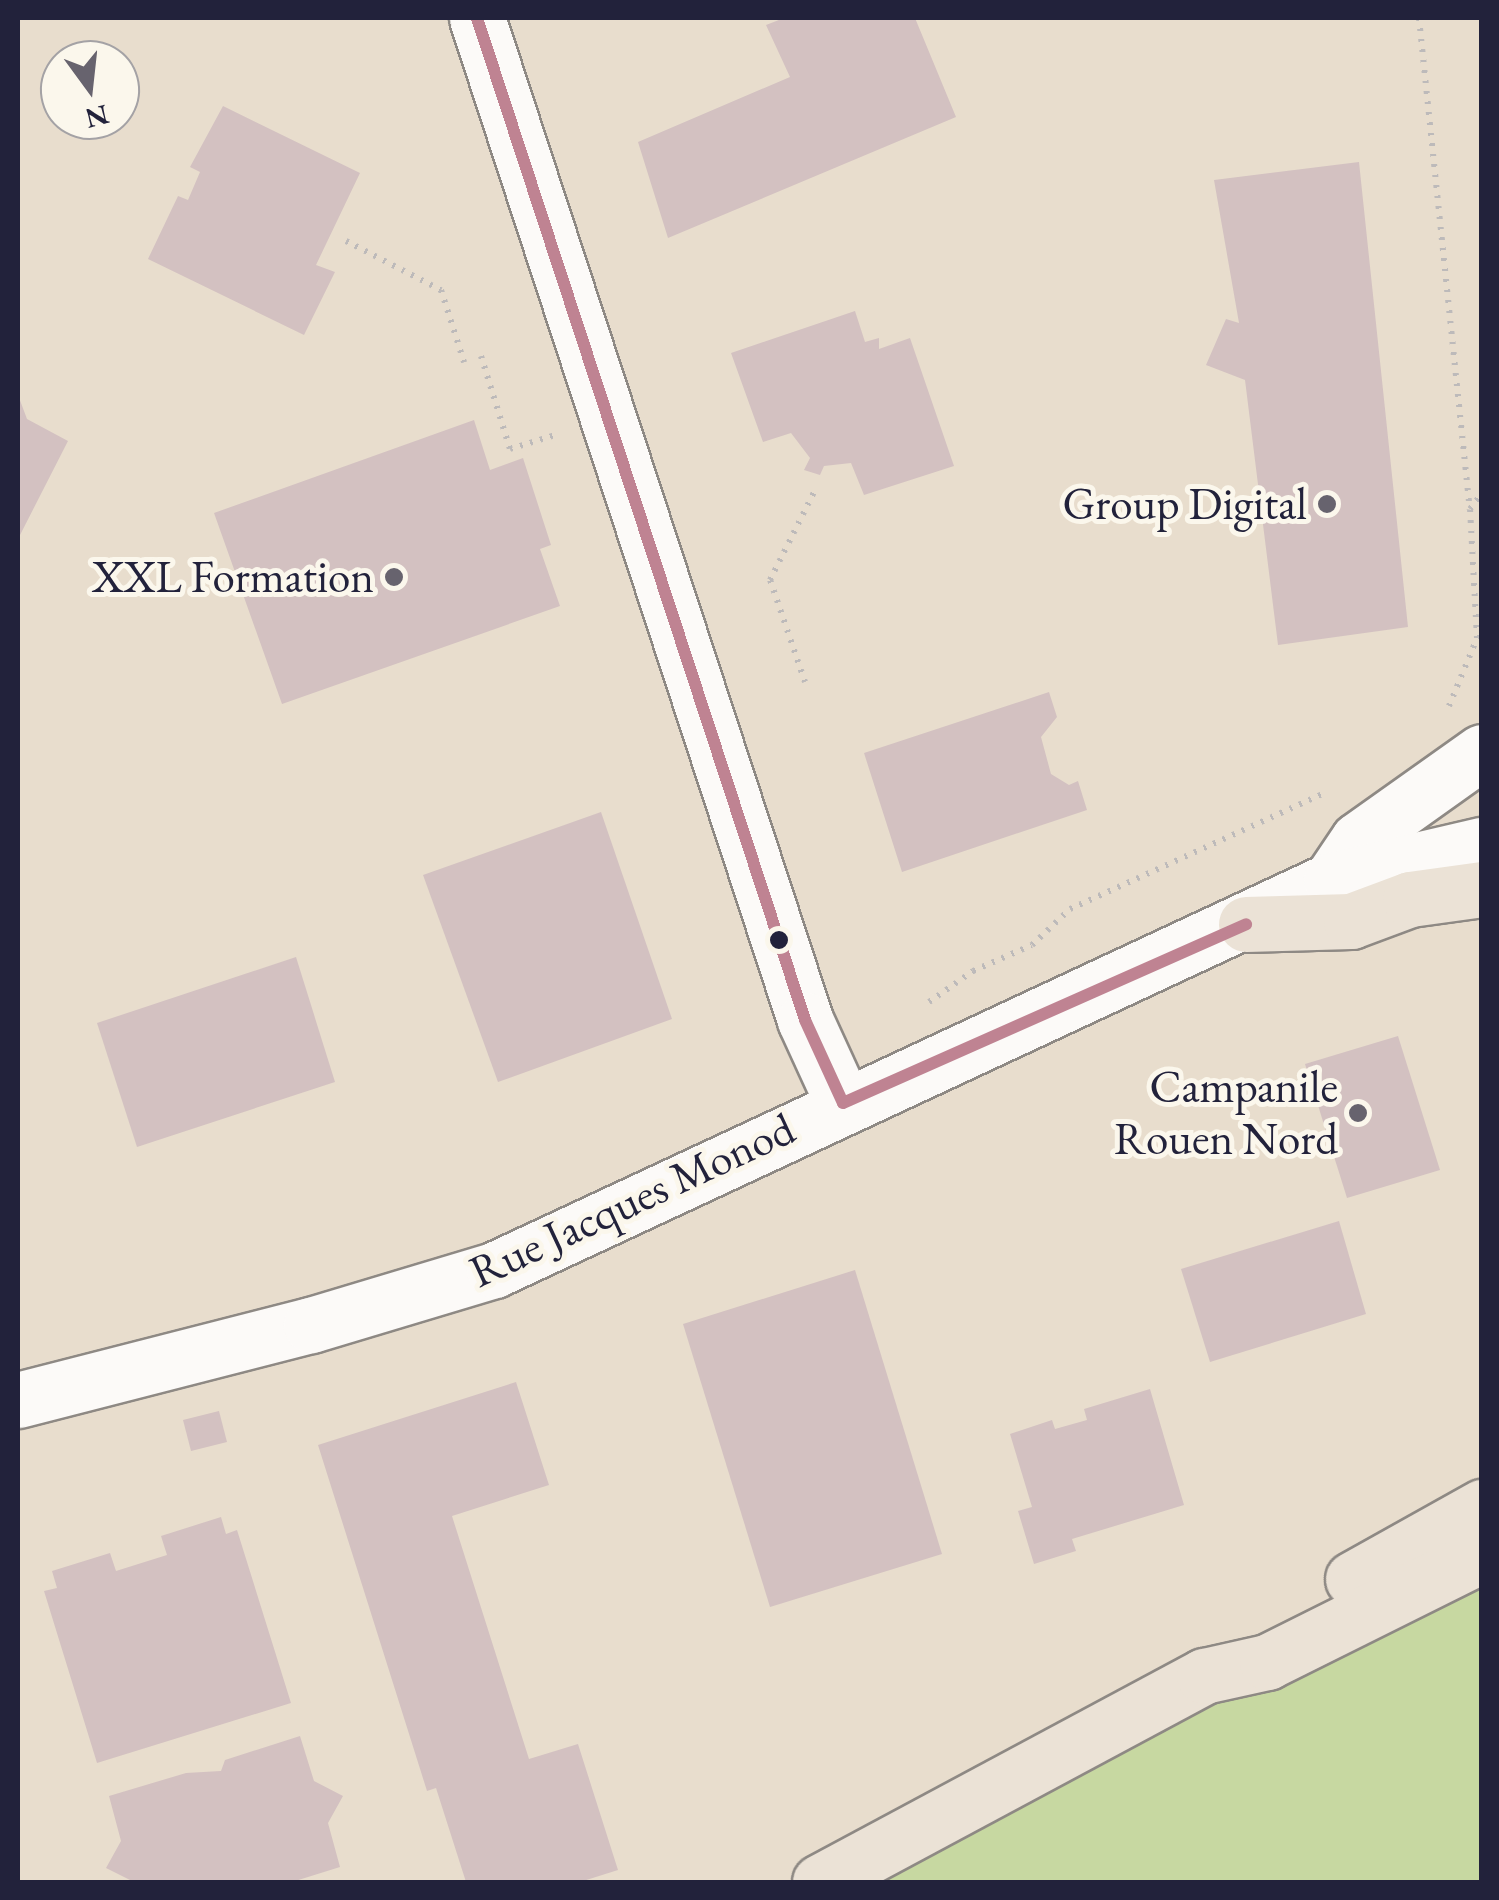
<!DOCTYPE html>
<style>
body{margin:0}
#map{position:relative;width:1499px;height:1900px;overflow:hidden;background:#e8ddcd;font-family:"EB Garamond",serif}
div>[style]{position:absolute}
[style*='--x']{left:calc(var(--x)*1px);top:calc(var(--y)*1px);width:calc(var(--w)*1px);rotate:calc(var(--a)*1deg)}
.green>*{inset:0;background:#c7d8a1}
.building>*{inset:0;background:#d3c1c1}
.path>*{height:6px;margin-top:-3px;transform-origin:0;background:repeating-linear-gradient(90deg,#bdbaba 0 2.5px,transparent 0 10.5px)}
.roads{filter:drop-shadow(2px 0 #8e8984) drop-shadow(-2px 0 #8e8984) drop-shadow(0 2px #8e8984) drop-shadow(0 -2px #8e8984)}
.street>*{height:55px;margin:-27.5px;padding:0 27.5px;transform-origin:27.5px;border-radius:27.5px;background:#fcfaf8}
.highway>*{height:55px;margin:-27.5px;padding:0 27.5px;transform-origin:27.5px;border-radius:27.5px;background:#ebe2d6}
.bus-1>*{height:12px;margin:-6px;padding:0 6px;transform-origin:6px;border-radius:6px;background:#bf8392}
.dots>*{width:28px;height:28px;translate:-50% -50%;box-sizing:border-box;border:5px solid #fbf7ec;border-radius:50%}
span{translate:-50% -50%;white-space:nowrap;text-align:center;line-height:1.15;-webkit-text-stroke:10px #fbf7ec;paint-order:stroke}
.poi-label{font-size:45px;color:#22223b}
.right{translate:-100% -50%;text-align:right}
.street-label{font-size:45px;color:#22223b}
.frame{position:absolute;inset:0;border:20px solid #22223b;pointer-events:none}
.north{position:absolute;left:40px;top:40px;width:100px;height:100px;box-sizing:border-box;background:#fbf7ec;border:2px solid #a4a2a5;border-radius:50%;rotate:165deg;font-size:28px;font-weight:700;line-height:40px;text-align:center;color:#22223b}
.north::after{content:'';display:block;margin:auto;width:35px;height:45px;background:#67636e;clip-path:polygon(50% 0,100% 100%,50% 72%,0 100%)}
</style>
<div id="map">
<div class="green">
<div style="clip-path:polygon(1481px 1533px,1481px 1882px,874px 1882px)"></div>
</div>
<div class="building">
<div style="clip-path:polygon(784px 18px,915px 18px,956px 117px,668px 238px,638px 142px,790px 77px,766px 25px)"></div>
<div style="clip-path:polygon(223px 106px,360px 173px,316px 265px,335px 272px,304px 335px,148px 259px,178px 196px,188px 200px,200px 172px,190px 167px)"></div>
<div style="clip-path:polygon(1359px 162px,1408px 627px,1278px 645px,1245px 380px,1206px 365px,1226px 319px,1239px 323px,1214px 180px)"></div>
<div style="clip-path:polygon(855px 311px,865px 342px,879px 338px,879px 349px,910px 338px,954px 466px,864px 495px,851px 463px,824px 466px,820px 475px,804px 470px,810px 458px,791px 433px,763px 442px,731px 353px)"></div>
<div style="clip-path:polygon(18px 395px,27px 419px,68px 441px,18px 539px)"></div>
<div style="clip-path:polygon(474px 420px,490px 470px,523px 458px,551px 545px,540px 549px,560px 606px,282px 704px,214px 513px)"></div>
<div style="clip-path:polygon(1049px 692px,1057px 717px,1041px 737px,1051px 774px,1069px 785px,1078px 781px,1087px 810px,902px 872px,864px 753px)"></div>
<div style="clip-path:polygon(601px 812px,672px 1019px,498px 1082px,423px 875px)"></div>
<div style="clip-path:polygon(296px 957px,335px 1082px,137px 1147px,97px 1023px)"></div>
<div style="clip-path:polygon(1398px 1036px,1440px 1170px,1347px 1198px,1305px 1064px)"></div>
<div style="clip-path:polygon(1339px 1221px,1366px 1314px,1210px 1362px,1181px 1269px)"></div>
<div style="clip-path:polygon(855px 1270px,942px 1554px,770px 1607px,683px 1324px)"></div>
<div style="clip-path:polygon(516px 1382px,549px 1485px,452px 1516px,529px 1759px,578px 1744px,618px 1870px,580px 1882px,466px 1882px,436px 1788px,427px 1791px,318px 1445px)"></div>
<div style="clip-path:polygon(1150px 1389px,1184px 1505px,1072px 1539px,1076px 1551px,1034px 1564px,1018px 1511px,1032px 1507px,1010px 1434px,1052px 1420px,1055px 1429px,1087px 1420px,1084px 1409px)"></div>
<div style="clip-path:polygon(219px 1411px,227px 1442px,191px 1451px,183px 1420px)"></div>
<div style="clip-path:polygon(221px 1517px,226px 1534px,237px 1530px,291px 1703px,97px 1763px,44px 1591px,57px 1588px,52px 1571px,110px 1553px,116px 1571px,167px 1555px,161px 1536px)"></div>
<div style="clip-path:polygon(300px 1736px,314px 1781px,343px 1796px,328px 1823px,340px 1867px,292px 1882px,134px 1882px,106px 1868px,121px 1841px,109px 1796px,186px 1773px,221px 1771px,225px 1760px)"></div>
</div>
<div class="path">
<div style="--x:1419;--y:18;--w:494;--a:84.1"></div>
<div style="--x:346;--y:241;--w:107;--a:27.3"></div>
<div style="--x:441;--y:290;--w:76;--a:72.3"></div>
<div style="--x:481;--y:356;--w:97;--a:72.7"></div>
<div style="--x:510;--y:449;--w:47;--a:-17.3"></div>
<div style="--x:805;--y:682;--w:108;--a:-108.9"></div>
<div style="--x:770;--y:580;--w:101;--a:-63.4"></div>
<div style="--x:1449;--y:706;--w:74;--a:-67.6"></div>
<div style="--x:1477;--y:638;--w:129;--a:-93.1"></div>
<div style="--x:1470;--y:509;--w:20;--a:-53"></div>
<div style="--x:929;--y:1002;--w:54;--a:-35.2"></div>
<div style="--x:973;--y:971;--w:64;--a:-23.8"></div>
<div style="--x:1032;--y:945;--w:52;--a:-43.5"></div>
<div style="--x:1070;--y:909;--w:277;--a:-24.5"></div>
</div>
<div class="roads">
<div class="street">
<div style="--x:477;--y:18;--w:1054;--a:71.87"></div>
<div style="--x:805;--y:1020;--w:91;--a:65.4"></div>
<div style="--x:1331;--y:880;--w:48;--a:-56"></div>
<div style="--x:1358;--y:840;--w:152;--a:-35.4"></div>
<div style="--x:18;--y:1400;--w:302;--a:-14.4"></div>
<div style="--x:311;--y:1325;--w:191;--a:-16.7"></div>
<div style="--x:494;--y:1270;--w:923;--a:-24.98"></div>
<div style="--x:1331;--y:880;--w:155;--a:-13.1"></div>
</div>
<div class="highway">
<div style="--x:1246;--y:924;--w:105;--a:-1.6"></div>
<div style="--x:1351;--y:921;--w:63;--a:-20.4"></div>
<div style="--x:1410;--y:899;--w:73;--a:-7.9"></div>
<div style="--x:1353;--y:1579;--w:148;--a:-29.2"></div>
<div style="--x:820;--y:1882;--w:436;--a:-28.2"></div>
<div style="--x:1204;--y:1676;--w:65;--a:-12.5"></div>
<div style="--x:1267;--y:1662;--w:240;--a:-26.5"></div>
</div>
</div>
<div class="bus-1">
<div style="--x:477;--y:18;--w:1054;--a:71.87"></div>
<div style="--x:805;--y:1020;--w:91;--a:65.4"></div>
<div style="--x:843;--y:1103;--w:441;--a:-23.9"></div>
</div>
<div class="dots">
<div style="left:1327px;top:504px;background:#67636e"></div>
<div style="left:394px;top:577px;background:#67636e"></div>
<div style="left:779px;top:940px;background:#22223b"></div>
<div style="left:1358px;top:1113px;background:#67636e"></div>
</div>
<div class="poi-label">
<span class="right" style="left:1307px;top:504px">Group Digital</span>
<span class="right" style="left:374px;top:577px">XXL Formation</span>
<span class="right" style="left:1338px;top:1113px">Campanile<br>Rouen Nord</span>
</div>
<div class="street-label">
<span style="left:632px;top:1200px;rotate:-25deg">Rue Jacques Monod</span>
</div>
<div class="frame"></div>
<div class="north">N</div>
</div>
